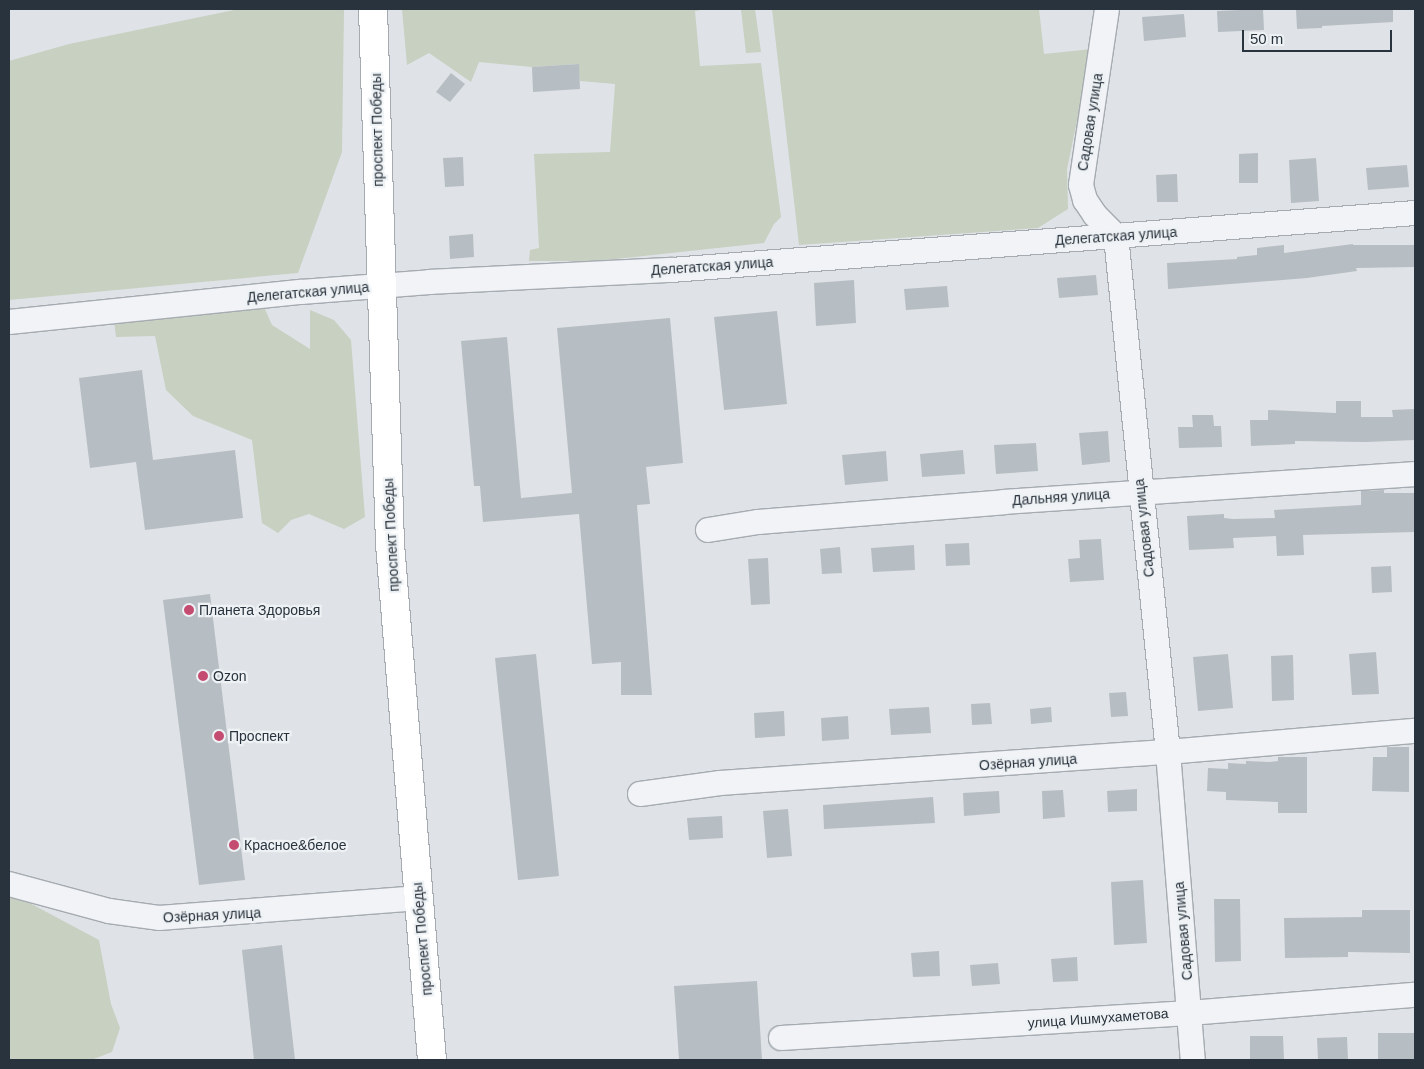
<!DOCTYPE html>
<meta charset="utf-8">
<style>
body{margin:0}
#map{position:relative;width:1424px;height:1069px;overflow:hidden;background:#dfe3e7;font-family:Arial,sans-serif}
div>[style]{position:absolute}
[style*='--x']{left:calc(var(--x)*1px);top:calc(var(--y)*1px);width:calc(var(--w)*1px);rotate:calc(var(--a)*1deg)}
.green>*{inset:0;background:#c7d0c1}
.building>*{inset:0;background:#b6bdc3}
.roads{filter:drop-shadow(1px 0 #a5abb1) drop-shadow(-1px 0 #a5abb1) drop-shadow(0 1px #a5abb1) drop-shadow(0 -1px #a5abb1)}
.street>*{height:24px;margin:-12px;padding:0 12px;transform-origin:12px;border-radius:12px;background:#f1f3f6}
.secondary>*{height:28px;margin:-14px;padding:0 14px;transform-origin:14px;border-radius:14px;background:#fff}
.dots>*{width:14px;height:14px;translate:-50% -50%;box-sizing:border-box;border:2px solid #eef2f5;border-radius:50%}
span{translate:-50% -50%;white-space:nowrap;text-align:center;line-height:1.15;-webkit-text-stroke:4.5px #eef2f5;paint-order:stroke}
.street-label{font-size:14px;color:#29333d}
.poi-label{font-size:14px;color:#29333d}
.left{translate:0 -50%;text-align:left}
.frame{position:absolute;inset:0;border:10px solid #29333d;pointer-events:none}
.scale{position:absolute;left:1242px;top:30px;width:150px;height:22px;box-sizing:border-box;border:2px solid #29333d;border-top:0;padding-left:6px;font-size:15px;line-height:18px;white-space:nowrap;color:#29333d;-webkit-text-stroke:4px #eef2f5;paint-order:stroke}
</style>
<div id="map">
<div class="green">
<div style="clip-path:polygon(239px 9px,344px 9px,342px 152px,298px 273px,9px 300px,9px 61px,69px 44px)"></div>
<div style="clip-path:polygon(402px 9px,707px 9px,695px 11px,700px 66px,761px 63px,781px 217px,774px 224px,764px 243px,597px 261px,529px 261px,530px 250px,539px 248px,534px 154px,610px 152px,615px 84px,580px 81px,578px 64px,532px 67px,479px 62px,471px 82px,429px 53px,407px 65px)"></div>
<div style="clip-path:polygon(741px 9px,755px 9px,761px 52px,746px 53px)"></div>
<div style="clip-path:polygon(772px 9px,1039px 9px,1044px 54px,1092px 49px,1067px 169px,1068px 209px,1038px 228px,799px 245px)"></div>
<div style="clip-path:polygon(264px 307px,272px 325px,310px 349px,310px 310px,334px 320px,351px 340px,365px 517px,344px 529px,309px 514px,291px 520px,278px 533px,262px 523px,252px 440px,193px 416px,166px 390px,155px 336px,116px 337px,114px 320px)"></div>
<div style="clip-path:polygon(9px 892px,99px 940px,111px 1004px,120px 1028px,112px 1052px,91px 1060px,9px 1060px)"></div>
</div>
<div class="building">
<div style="clip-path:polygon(1263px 9px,1264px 30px,1218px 32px,1217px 11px)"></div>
<div style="clip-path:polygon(1296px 9px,1393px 9px,1393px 22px,1322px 26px,1322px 28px,1297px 29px)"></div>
<div style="clip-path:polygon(1184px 14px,1186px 37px,1144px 41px,1142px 17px)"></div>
<div style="clip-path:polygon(579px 64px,580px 89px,533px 92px,532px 67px)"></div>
<div style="clip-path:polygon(451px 73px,465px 84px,450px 102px,436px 92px)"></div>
<div style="clip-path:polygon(1258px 153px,1258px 183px,1239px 183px,1239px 154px)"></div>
<div style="clip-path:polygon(463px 157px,464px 186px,445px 187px,443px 158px)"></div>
<div style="clip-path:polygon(1316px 158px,1319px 201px,1291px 203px,1289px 160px)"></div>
<div style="clip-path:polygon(1407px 165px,1409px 187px,1368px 190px,1366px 168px)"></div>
<div style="clip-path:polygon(1177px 174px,1178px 202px,1157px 202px,1156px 175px)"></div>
<div style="clip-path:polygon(473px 234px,474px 257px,450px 259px,449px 236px)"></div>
<div style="clip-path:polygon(1353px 244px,1353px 245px,1415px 245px,1415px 267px,1356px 268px,1357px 271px,1307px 278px,1168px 289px,1167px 263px,1237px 259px,1237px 257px,1257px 255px,1257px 248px,1284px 245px,1284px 253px)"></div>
<div style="clip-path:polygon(1096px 275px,1098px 295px,1059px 298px,1057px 278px)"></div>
<div style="clip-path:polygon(854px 280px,856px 323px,816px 326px,814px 283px)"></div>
<div style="clip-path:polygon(947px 286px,949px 307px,906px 310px,904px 289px)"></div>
<div style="clip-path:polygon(777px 311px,787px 404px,724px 410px,714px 317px)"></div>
<div style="clip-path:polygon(670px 318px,683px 463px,646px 467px,650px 504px,637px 505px,652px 695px,621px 695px,621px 662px,592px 664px,579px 514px,483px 522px,480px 486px,474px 486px,461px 341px,507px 337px,521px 498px,572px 493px,557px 328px)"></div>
<div style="clip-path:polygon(142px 370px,153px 460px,235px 450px,243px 518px,145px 530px,136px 462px,90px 468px,79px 378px)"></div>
<div style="clip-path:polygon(1336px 401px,1361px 401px,1361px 417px,1393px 417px,1392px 410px,1415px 409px,1415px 440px,1366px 442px,1295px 441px,1295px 444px,1251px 446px,1250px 420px,1268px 420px,1268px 410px,1336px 413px)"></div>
<div style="clip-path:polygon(1192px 415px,1213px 415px,1214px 426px,1221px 426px,1222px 447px,1179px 448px,1178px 427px,1193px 427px)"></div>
<div style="clip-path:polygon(1108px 431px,1110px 462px,1082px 465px,1079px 433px)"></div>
<div style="clip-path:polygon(1036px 443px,1038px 471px,996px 474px,994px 445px)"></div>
<div style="clip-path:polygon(963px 450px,965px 474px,922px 477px,920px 454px)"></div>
<div style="clip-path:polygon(886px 451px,888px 481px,845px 485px,842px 455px)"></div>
<div style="clip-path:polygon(1384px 490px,1384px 493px,1415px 493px,1415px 532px,1303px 535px,1304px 555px,1277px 556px,1276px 536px,1233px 538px,1234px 548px,1189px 550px,1187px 516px,1224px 514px,1224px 518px,1233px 519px,1275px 518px,1274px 510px,1361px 505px,1361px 491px)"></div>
<div style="clip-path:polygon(1101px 539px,1104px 580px,1070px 582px,1068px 559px,1080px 558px,1079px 540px)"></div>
<div style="clip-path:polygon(969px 543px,970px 565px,946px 566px,945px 544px)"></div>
<div style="clip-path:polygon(914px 545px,915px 570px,873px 572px,871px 548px)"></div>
<div style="clip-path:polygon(840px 547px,842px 573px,822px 574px,820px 549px)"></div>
<div style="clip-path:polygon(768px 558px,770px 604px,751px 605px,748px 559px)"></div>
<div style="clip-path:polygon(1391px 566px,1392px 592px,1372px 593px,1371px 567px)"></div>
<div style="clip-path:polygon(210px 594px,245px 880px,199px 885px,163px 600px)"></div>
<div style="clip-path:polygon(1376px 652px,1379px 694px,1352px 695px,1349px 654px)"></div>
<div style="clip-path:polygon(536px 654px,559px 876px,518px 880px,495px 658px)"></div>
<div style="clip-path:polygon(1228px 654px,1233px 708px,1198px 711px,1193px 657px)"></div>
<div style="clip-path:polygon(1293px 655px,1294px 700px,1272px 701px,1271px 656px)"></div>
<div style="clip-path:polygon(1126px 692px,1128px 716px,1111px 717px,1109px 693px)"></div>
<div style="clip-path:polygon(990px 703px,992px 724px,972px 725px,971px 704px)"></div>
<div style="clip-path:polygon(929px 707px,931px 733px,891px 735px,889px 709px)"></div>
<div style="clip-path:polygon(1051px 707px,1052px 722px,1031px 724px,1030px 709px)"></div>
<div style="clip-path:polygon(784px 711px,785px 736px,755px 738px,754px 713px)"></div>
<div style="clip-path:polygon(848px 716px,849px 739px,822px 741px,821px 718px)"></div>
<div style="clip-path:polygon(1387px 747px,1409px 747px,1409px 792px,1372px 791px,1373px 757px,1387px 757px)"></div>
<div style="clip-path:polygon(1278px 757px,1307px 757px,1307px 813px,1278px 813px,1278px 802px,1226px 800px,1226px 792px,1207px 791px,1208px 768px,1228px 769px,1228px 763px,1246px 764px,1246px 761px,1269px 762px,1278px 761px)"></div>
<div style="clip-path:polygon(1137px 789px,1137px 811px,1108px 812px,1107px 791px)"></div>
<div style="clip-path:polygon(1063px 790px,1065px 817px,1043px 819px,1042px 791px)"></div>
<div style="clip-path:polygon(999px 791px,1000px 813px,964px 816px,963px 793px)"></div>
<div style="clip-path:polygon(933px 797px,935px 823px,824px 829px,823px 805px)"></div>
<div style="clip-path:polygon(788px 809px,792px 856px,767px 858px,763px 811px)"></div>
<div style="clip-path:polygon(722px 816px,723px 838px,689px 840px,687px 818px)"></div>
<div style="clip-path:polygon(1143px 880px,1147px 943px,1114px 945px,1111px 882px)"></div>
<div style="clip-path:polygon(1214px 899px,1240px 899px,1241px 961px,1215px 962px)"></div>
<div style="clip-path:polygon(1362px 910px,1410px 910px,1410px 953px,1348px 952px,1348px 957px,1285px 958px,1284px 918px,1362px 917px)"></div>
<div style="clip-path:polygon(282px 945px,295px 1060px,254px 1060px,242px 950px)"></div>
<div style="clip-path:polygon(939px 951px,940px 976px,913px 977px,911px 953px)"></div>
<div style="clip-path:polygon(1077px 957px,1078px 981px,1053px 982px,1051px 959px)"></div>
<div style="clip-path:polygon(998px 963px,1000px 984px,972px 986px,970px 965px)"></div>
<div style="clip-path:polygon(757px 981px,762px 1060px,679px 1060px,674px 986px)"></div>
<div style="clip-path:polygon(1378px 1033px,1415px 1033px,1415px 1059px,1378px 1060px)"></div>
<div style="clip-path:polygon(1250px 1036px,1283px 1036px,1284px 1060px,1250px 1060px)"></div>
<div style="clip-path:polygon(1347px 1037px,1348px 1060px,1318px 1060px,1317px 1038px)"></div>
</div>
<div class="roads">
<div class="street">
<div style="--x:1107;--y:9;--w:178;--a:98.4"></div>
<div style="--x:1081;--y:185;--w:16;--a:75"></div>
<div style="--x:1085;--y:200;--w:18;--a:56"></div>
<div style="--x:1095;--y:215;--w:30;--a:45"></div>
<div style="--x:1116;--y:236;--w:519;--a:84.25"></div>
<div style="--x:1168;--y:752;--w:309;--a:85.4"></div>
<div style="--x:9;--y:322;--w:294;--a:-5.9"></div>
<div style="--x:301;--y:292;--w:129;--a:-4.4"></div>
<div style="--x:430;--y:282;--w:241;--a:-2.9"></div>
<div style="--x:671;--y:270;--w:746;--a:-4.38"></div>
<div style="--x:708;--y:530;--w:51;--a:-9.1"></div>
<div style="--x:758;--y:522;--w:247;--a:-4.6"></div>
<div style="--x:1004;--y:502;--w:412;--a:-3.9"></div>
<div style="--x:640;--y:794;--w:81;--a:-7.8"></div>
<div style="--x:720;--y:783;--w:449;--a:-4"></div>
<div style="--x:1168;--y:752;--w:248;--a:-4.9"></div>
<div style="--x:9;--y:884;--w:104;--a:15.1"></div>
<div style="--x:109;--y:911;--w:50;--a:8"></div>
<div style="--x:159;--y:918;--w:261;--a:-4.4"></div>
<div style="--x:781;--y:1038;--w:409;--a:-3.5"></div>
<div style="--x:1189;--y:1013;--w:227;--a:-4.6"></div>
</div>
<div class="secondary">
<div style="--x:373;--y:9;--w:535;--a:88.18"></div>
<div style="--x:390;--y:544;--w:518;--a:85.35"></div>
</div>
</div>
<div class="dots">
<div style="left:189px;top:610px;background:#c44c70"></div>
<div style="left:203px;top:676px;background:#c44c70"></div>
<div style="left:219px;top:736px;background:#c44c70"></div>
<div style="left:234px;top:845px;background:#c44c70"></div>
</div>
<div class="street-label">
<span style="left:1090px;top:122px;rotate:-81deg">Садовая улица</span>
<span style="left:377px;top:130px;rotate:-91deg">проспект Победы</span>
<span style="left:1116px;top:236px;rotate:-4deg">Делегатская улица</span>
<span style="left:712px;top:266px;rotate:-4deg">Делегатская улица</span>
<span style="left:308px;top:292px;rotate:-5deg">Делегатская улица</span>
<span style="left:1061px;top:497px;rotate:-4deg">Дальняя улица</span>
<span style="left:1144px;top:528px;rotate:-96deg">Садовая улица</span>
<span style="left:391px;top:535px;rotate:-93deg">проспект Победы</span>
<span style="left:1028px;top:762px;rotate:-4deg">Озёрная улица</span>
<span style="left:212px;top:915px;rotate:-3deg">Озёрная улица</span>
<span style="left:1183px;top:931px;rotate:-95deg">Садовая улица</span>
<span style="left:422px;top:939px;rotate:-95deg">проспект Победы</span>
<span style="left:1098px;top:1018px;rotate:-4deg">улица Ишмухаметова</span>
</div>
<div class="poi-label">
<span class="left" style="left:199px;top:610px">Планета Здоровья</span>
<span class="left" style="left:213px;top:676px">Ozon</span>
<span class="left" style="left:229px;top:736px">Проспект</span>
<span class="left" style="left:244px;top:845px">Красное&amp;белое</span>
</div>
<div class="frame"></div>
<div class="scale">50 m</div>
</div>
